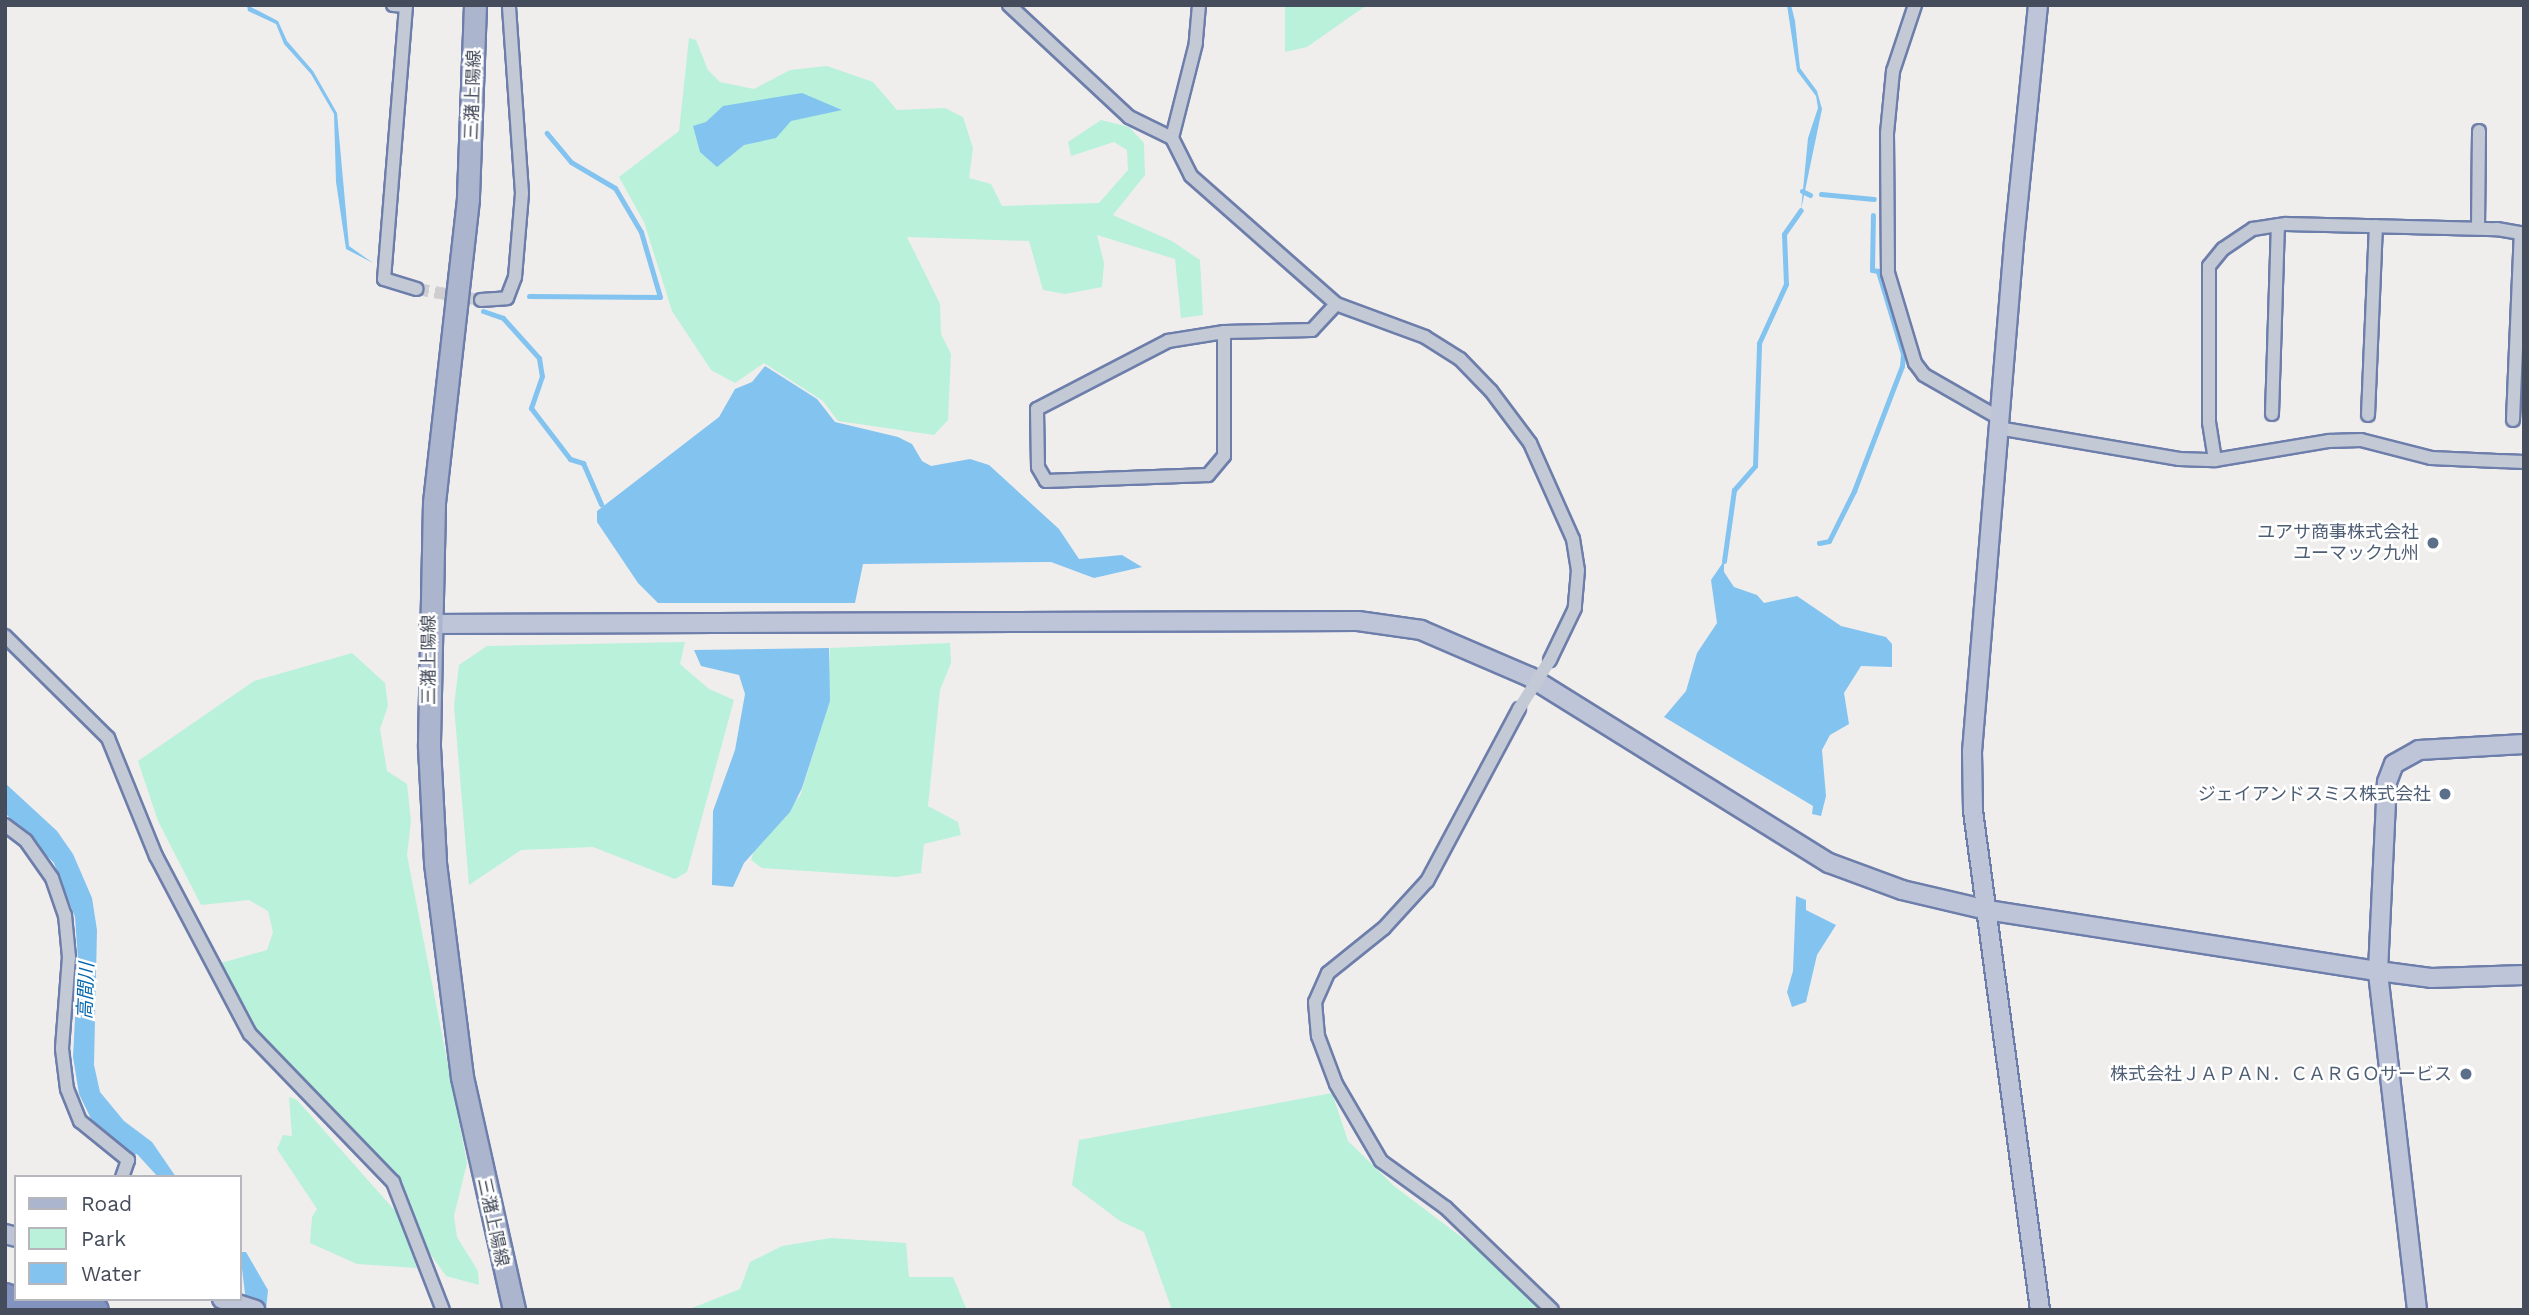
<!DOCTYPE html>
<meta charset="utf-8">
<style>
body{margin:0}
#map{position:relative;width:2529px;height:1315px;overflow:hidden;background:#f0eeed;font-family:"Work Sans","Noto Sans JP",sans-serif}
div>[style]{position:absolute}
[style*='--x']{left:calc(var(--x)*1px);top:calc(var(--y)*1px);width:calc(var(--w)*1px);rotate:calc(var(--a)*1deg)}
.green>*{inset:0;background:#b9f1da}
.water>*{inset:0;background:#83c3f0}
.stream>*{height:5px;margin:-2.5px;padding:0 2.5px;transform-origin:2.5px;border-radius:2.5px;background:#83c3f0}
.street-tunnel>*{height:12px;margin-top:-6px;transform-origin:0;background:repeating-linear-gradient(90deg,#ceced0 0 12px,transparent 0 18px)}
.roads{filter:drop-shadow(2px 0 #6d7eab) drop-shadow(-2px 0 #6d7eab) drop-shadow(0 2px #6d7eab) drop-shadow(0 -2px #6d7eab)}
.street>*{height:12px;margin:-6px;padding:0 6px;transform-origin:6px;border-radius:6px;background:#c3c9d5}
.secondary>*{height:18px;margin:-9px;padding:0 9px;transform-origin:9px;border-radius:9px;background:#bfc5d8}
.primary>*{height:21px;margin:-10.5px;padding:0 10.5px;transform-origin:10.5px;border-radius:10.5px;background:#abb5ce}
.highway>*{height:24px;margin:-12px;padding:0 12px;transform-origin:12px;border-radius:12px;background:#8293bf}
.street-bridge>*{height:12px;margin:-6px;padding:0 6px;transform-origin:6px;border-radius:6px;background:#c3c9d5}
.dots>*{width:19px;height:19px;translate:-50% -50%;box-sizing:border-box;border:4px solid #fff;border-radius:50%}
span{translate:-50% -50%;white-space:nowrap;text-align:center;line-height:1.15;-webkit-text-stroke:5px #fff;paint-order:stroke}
.street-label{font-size:18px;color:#454c5b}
.service-label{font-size:18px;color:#4e5e75}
.right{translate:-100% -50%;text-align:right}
.water-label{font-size:19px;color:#0567ae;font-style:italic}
.frame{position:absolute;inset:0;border:7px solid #454c5b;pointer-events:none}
.legend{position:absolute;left:14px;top:1175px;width:228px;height:126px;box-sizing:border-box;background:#fff;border:2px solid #b5b7bd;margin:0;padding:9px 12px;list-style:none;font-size:21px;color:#454c5b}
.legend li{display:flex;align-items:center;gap:14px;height:35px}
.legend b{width:35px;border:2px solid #b5b7bd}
</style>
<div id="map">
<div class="green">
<div style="clip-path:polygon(1285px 5px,1367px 5px,1307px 47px,1285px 52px)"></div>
<div style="clip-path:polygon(689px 38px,696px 40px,708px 70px,720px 82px,754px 89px,790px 70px,827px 66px,873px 82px,897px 110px,945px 108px,963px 117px,973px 148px,969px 178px,991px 184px,1002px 206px,1099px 203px,1128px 170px,1127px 150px,1114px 142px,1071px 156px,1068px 142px,1101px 120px,1129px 127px,1144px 143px,1145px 175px,1113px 215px,1172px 241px,1200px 260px,1203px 315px,1181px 318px,1175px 259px,1097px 235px,1104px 263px,1102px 287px,1065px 294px,1043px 290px,1029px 241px,907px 237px,940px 304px,941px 334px,951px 354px,948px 420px,934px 435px,838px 421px,823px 401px,764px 363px,735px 383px,711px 370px,672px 311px,644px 222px,619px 177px,679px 131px)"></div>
<div style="clip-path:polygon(685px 642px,680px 664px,709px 689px,734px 700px,687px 872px,675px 879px,593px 847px,521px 850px,469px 885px,454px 706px,459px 665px,487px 646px)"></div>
<div style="clip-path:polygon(950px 643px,951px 663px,940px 690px,928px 806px,958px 822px,961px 835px,924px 844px,921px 873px,896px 877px,762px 868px,751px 860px,755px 847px,800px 796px,828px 706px,830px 648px)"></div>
<div style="clip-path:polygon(352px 653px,385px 683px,388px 706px,380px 729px,387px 771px,407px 784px,411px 821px,407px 855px,467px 1163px,454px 1216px,457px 1237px,478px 1271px,479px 1285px,446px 1276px,429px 1252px,402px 1181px,261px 1038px,221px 963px,267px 950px,273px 932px,268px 911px,249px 900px,201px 905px,158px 821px,138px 761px,254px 681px)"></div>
<div style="clip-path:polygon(1332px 1093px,1348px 1141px,1394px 1186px,1497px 1264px,1541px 1310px,1172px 1310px,1144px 1232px,1120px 1221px,1072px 1185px,1079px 1140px)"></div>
<div style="clip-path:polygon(289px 1097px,297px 1100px,397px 1213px,417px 1268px,357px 1264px,310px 1243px,312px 1217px,317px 1209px,277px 1149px,283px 1135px,292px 1136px)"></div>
<div style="clip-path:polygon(831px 1238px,906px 1243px,909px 1277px,953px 1277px,966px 1308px,687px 1310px,740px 1289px,750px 1262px,782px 1246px)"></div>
</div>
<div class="water">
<div style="clip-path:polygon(247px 5px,278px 21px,287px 41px,313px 71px,337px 113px,349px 246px,373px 263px,346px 249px,336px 182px,334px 114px,311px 74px,284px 44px,276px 24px,248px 11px)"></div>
<div style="clip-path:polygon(1787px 5px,1791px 5px,1795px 21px,1800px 68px,1817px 91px,1822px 109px,1801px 210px,1808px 138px,1818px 108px,1816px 96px,1797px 71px)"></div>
<div style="clip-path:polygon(802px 93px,842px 110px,791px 121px,776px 138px,744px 145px,717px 167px,700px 152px,693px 126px,706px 122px,723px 106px)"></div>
<div style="clip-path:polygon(765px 366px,817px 399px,835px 422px,898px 437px,912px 444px,922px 461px,931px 466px,970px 459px,989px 465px,1059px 529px,1079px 559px,1122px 555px,1142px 567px,1094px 578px,1051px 562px,863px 564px,855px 603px,658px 603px,638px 583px,597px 522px,597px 511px,719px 417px,735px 389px,752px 382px)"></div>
<div style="clip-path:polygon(1724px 561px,1724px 572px,1734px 587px,1757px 595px,1764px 603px,1797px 596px,1841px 626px,1886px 637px,1892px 644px,1892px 667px,1861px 666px,1844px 693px,1849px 724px,1830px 735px,1822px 750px,1826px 796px,1821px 816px,1812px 814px,1813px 806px,1664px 717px,1686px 691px,1697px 653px,1717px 623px,1711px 580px)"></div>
<div style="clip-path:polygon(829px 648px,830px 701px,802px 788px,790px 812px,744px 863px,733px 887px,712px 885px,713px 811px,735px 750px,745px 694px,739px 675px,701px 666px,694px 650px)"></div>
<div style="clip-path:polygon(5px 783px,57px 831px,73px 854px,92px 898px,97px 930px,94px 1065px,100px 1092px,124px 1121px,152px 1142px,176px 1177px,158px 1177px,137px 1154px,131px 1155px,95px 1127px,79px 1094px,73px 1057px,78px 960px,75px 917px,54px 863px,5px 813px)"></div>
<div style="clip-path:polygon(1796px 896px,1806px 900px,1806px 910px,1836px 925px,1817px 955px,1806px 1002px,1792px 1007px,1787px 992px,1793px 971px)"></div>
<div style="clip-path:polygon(240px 1252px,246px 1252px,268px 1290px,266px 1310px,247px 1310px)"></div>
</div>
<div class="stream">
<div style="--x:1802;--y:191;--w:9;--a:27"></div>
<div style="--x:1821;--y:194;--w:53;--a:5.4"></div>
<div style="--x:529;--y:296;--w:131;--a:0.4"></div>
<div style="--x:660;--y:297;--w:68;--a:-106.3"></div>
<div style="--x:641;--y:232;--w:51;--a:-120.6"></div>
<div style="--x:615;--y:188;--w:51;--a:-149.4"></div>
<div style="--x:571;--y:162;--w:38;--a:-130"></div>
<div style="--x:483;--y:311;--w:21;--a:19"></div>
<div style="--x:503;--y:318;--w:54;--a:48"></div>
<div style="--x:539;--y:358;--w:18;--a:81"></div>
<div style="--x:542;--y:376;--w:34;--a:109"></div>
<div style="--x:531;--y:408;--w:64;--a:52.6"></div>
<div style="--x:570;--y:459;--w:14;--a:17"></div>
<div style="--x:583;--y:463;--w:45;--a:66.3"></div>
<div style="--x:1819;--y:543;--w:10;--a:-11"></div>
<div style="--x:1829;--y:541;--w:56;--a:-63.4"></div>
<div style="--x:1854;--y:491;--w:134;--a:-69"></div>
<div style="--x:1902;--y:366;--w:12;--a:-85"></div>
<div style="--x:1903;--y:354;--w:87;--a:-106.8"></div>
<div style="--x:1878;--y:271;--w:6;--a:-171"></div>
<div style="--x:1872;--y:270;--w:55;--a:-89"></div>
<div style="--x:1724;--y:561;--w:72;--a:-82"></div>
<div style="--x:1734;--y:490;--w:32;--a:-49"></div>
<div style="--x:1755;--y:466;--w:123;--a:-88.1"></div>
<div style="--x:1759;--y:343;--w:65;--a:-65.4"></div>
<div style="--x:1786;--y:284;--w:50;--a:-92.3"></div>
<div style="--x:1784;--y:234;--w:29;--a:-55"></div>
</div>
<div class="street-tunnel">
<div style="--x:417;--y:289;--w:65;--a:9.8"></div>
</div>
<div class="roads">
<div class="street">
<div style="--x:393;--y:5;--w:13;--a:4"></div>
<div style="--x:406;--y:6;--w:274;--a:94.6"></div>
<div style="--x:384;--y:279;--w:34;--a:17"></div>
<div style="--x:1009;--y:5;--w:164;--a:43"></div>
<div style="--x:1129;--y:117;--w:48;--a:26"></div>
<div style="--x:1199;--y:5;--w:38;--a:95"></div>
<div style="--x:1196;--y:43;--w:98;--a:104.2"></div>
<div style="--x:1172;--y:138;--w:42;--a:63.4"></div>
<div style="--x:1191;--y:176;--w:193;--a:41.4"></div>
<div style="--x:1336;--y:304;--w:95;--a:20.3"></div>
<div style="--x:1425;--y:337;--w:41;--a:32.2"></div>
<div style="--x:1460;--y:359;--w:45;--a:45.9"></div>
<div style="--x:1491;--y:391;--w:65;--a:53.1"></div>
<div style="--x:1530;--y:443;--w:105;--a:65.9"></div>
<div style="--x:1573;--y:539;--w:31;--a:81"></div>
<div style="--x:1578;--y:570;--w:38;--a:95"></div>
<div style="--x:1575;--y:608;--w:58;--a:115.7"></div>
<div style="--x:1915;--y:5;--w:70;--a:108.4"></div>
<div style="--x:1893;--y:71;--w:62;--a:95.5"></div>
<div style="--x:1887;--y:133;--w:140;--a:89.6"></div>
<div style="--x:1888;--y:273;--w:94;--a:73.3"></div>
<div style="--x:1915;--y:363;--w:15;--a:53"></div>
<div style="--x:1924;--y:375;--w:86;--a:29.8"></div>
<div style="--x:2478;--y:228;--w:97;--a:-89.4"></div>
<div style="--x:481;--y:300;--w:26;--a:-4"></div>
<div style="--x:507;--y:298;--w:22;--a:-69"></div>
<div style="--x:515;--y:277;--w:84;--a:-85.2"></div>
<div style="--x:522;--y:193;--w:188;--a:-94"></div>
<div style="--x:1224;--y:332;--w:124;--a:90"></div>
<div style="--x:1224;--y:456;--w:25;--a:130"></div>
<div style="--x:1208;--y:475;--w:162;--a:177.9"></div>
<div style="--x:1046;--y:481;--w:16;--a:-120"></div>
<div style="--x:1038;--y:467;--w:58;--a:-91"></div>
<div style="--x:1037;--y:409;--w:148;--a:-27.4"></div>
<div style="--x:1168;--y:341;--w:57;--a:-9.1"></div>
<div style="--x:1224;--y:332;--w:88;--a:-1.3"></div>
<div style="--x:1312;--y:330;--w:35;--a:-47"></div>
<div style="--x:2272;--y:414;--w:189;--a:-88.2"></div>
<div style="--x:2368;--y:415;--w:189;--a:-87.6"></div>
<div style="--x:2513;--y:420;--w:187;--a:-87.6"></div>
<div style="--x:1998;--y:428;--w:184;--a:9.7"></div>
<div style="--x:2179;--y:459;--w:36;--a:2"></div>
<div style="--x:2215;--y:460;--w:116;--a:-9.5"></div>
<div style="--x:2329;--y:441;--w:32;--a:-2"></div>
<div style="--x:2361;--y:440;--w:72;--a:14.4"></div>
<div style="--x:2431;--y:458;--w:93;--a:2.5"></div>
<div style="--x:2215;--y:460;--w:37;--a:-99"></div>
<div style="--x:2209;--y:423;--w:157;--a:-90"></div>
<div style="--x:2209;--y:266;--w:22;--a:-51"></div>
<div style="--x:2223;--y:249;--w:36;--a:-34"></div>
<div style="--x:2253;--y:229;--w:33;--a:-9"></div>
<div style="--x:2286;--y:224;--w:211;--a:1.4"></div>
<div style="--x:2497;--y:229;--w:27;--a:10"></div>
<div style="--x:5;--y:636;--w:145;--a:44.7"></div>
<div style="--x:108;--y:738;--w:127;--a:67.9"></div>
<div style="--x:156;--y:856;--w:201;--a:62.2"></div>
<div style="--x:250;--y:1034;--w:206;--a:46"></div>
<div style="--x:393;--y:1182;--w:137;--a:68.7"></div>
<div style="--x:1519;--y:709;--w:195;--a:118.1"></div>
<div style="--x:1427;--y:881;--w:64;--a:132.5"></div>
<div style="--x:1384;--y:928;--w:72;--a:141.2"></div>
<div style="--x:1328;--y:973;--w:32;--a:114"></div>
<div style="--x:1315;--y:1002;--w:34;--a:85"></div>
<div style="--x:1318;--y:1036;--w:51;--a:69.4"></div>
<div style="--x:1336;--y:1084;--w:89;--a:59.7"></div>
<div style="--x:1381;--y:1161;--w:80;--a:35.9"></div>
<div style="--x:1446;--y:1208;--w:147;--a:43.9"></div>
<div style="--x:5;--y:825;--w:26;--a:37"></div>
<div style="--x:26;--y:841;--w:45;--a:54.9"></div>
<div style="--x:52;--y:878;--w:39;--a:71"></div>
<div style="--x:65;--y:915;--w:42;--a:84.6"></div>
<div style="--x:69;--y:957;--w:92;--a:94.4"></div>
<div style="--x:62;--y:1049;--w:40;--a:82.9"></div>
<div style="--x:67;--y:1089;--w:35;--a:68"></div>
<div style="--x:80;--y:1121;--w:62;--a:39.1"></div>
<div style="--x:128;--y:1160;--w:18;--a:109"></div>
</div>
<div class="secondary">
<div style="--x:2038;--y:5;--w:238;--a:95.8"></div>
<div style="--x:2014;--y:242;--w:512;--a:94.71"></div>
<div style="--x:1972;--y:752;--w:59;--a:89"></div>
<div style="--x:1973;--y:811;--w:503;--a:82.35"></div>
<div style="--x:429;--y:624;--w:929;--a:-0.19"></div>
<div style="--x:1358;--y:621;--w:64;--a:8.1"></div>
<div style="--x:1421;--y:630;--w:119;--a:23.3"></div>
<div style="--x:1530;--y:677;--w:352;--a:31.9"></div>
<div style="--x:1829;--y:863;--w:78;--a:20.3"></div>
<div style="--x:1902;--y:890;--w:87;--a:13.2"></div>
<div style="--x:1987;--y:910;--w:396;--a:8.9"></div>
<div style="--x:2378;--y:971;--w:53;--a:7.5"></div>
<div style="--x:2431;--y:978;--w:93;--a:-1.8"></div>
<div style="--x:5;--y:1234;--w:11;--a:15"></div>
<div style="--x:222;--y:1299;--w:35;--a:18"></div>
<div style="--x:2417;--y:1310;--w:341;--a:-96.6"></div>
<div style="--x:2378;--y:971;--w:189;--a:-87.3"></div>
<div style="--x:2387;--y:782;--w:19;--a:-69"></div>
<div style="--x:2394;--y:764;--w:29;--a:-29"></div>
<div style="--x:2419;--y:750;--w:105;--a:-3.3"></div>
</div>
<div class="primary">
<div style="--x:475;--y:5;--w:194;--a:92.1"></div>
<div style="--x:468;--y:199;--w:306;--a:96.4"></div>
<div style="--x:434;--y:503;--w:244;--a:91.2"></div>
<div style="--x:429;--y:747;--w:116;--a:87"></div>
<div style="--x:435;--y:863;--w:216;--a:82.8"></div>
<div style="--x:462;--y:1077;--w:239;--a:77.4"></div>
</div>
<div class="highway">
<div style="--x:5;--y:1296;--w:40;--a:20.2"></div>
<div style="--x:51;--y:1299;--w:46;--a:13.7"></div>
</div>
</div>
<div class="street-bridge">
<div style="--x:1519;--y:709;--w:58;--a:-57.7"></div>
</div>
<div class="dots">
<div style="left:2433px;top:543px;background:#5c6f8a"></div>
<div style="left:2445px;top:794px;background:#5c6f8a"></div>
<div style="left:2466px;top:1074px;background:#5c6f8a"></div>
</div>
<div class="street-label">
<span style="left:473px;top:95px;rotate:-88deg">三潴上陽線</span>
<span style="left:429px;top:660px;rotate:-90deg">三潴上陽線</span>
<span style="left:493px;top:1222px;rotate:78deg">三潴上陽線</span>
</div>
<div class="service-label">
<span class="right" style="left:2419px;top:543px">ユアサ商事株式会社<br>ユーマック九州</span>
<span class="right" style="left:2431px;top:794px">ジェイアンドスミス株式会社</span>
<span class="right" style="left:2452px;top:1074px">株式会社ＪＡＰＡＮ．ＣＡＲＧＯサービス</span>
</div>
<div class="water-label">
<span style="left:86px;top:991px;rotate:-88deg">高間川</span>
</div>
<div class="frame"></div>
<ul class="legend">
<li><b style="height:9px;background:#abb5ce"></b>Road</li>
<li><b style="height:19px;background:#b9f1da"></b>Park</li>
<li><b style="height:19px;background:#83c3f0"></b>Water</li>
</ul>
</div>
